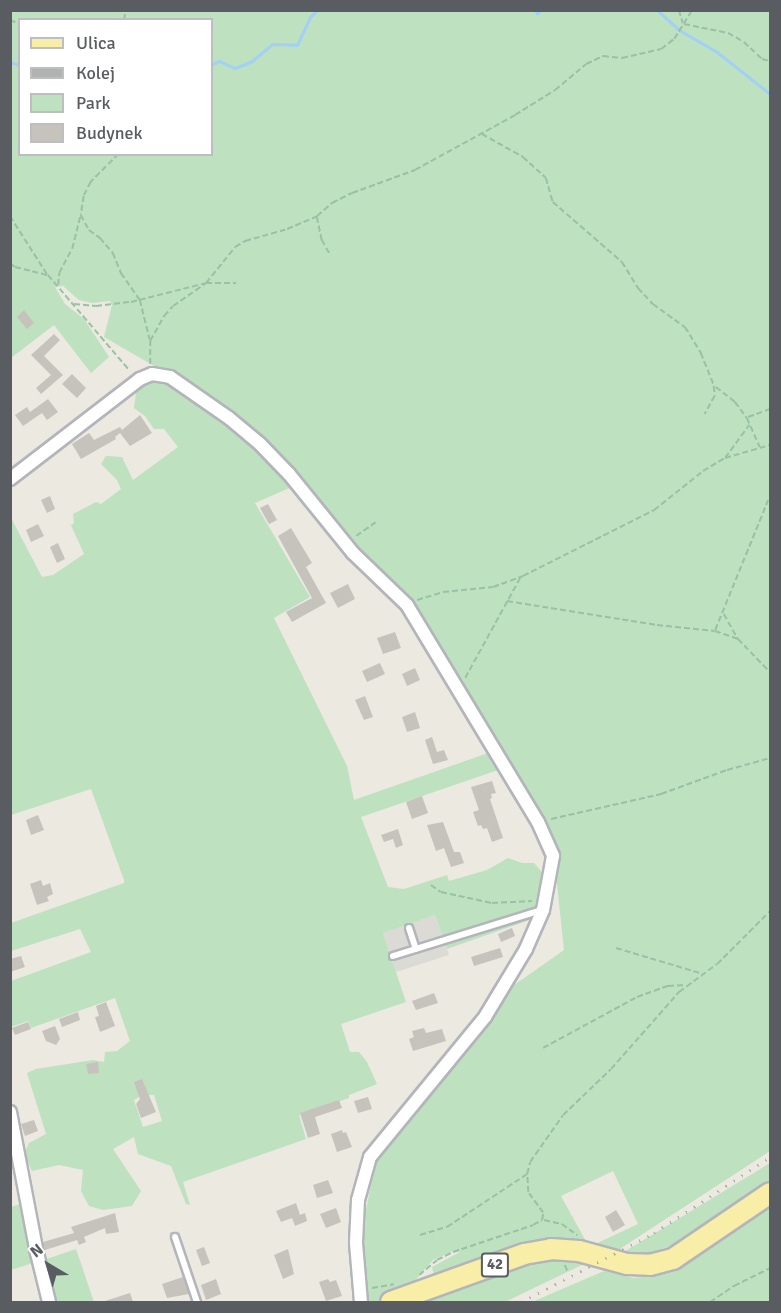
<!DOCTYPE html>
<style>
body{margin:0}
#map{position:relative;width:781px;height:1313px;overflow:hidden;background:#ebe9e0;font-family:Signika,sans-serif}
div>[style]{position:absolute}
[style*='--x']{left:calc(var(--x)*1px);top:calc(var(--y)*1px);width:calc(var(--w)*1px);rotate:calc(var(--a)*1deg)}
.industrial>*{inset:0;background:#dcdad4}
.green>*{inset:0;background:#bee1bf}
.stream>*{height:3px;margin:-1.5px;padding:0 1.5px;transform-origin:1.5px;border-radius:1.5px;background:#a3d0f8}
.building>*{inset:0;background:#c6c3bd}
.path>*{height:1.5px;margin-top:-0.75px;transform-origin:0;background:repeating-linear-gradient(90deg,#98c1a5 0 6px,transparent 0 9px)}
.roads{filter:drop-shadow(2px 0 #b3b5ba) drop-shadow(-2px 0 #b3b5ba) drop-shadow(0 2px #b3b5ba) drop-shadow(0 -2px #b3b5ba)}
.service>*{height:6px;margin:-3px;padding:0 3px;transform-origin:3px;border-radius:3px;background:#fff}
.minor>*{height:12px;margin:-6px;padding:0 6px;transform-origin:6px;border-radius:6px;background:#fff}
.primary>*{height:20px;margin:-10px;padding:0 10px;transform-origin:10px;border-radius:10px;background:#f8eea7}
.rail>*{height:3px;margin-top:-1.5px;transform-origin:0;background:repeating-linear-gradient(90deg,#b1b2b2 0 1.5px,transparent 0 9.5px)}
span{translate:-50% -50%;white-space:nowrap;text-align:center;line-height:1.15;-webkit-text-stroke:5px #fff;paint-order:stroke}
.shield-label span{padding:2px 4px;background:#fff;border:2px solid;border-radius:4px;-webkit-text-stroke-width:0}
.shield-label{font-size:15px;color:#595c60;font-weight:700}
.frame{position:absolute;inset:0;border:12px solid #595c60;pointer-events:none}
.legend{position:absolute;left:18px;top:18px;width:195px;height:138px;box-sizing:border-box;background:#fff;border:2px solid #bdbebf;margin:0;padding:8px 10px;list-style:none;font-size:18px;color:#595c60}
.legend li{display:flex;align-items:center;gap:12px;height:30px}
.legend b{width:30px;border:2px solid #bdbebf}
.north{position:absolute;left:18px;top:1235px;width:60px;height:60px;-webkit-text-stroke:4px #fff;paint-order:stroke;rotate:322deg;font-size:16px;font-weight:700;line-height:24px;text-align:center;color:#595c60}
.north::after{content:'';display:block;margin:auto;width:21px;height:27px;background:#595c60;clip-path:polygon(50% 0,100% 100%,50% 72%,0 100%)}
</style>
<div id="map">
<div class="industrial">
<div style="clip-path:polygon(435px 915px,449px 955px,396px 972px,383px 933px)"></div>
</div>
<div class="green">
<div style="clip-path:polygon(evenodd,11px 11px,770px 11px,770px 1151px,612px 1254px,589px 1247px,638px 1224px,613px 1171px,561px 1196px,588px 1245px,434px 1275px,432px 1267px,460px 1252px,454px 1251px,433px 1260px,406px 1291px,375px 1302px,366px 1301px,359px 1245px,376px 1160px,410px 1112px,463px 1052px,510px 988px,564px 950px,554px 856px,502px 750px,413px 605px,364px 561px,296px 476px,168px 374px,104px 337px,112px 305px,110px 301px,92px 303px,79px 300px,63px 286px,55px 287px,65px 304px,84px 319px,109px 357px,91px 373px,54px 325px,11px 358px,11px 11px,20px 20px,212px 20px,212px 154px,20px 154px,20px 20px)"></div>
<div style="clip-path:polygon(evenodd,162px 377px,231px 423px,294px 486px,255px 503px,310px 597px,274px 618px,347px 766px,354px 800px,491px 752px,501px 769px,361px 817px,388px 887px,404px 889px,447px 875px,449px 881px,487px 870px,508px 858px,522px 863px,534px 863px,545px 876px,541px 907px,532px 919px,447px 949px,435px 915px,383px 933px,406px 1002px,341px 1024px,350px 1052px,359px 1052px,367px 1062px,377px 1084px,349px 1095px,349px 1098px,299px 1115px,306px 1139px,183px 1182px,190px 1205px,186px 1204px,171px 1166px,138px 1154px,134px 1137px,113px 1149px,141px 1191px,132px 1206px,103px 1210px,89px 1206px,81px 1191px,83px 1170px,59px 1165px,32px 1171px,24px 1154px,29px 1143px,46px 1134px,27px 1073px,36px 1069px,93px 1060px,104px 1062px,105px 1052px,117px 1051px,130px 1041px,115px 998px,31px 1028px,28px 1021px,11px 1027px,11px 981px,91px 952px,80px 929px,11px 951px,11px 923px,124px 883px,124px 880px,91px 789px,11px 815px,10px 516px,42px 577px,53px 575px,84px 554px,71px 525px,74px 523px,73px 514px,96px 502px,101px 504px,121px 489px,117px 480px,101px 464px,106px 456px,122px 457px,133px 480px,178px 447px,164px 429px,154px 429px,145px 416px,134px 408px,136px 393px,133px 388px,146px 379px,162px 377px,143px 1095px,154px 1095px,162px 1121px,143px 1127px,134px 1100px,143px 1095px)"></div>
<div style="clip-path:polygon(770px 1163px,770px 1180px,683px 1242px,637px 1257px,619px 1255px)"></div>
<div style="clip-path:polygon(20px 1204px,33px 1263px,11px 1270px,11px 1207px)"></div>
<div style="clip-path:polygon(770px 1206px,770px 1302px,532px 1302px,604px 1271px,634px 1278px,663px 1274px,712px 1247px)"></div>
<div style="clip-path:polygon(76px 1249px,94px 1302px,56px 1302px,44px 1260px)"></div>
<div style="clip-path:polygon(556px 1257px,590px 1261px,505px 1302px,413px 1302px,513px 1266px)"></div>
</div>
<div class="stream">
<div style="--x:535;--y:10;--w:4;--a:56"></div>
<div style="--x:537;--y:13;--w:5;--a:-37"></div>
<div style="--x:657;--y:10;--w:30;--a:42"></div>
<div style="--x:679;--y:30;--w:44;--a:30.1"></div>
<div style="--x:717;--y:52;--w:68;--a:38.4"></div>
<div style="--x:10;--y:62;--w:10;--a:17"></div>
<div style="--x:212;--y:64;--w:8;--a:-23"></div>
<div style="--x:219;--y:61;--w:17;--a:24"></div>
<div style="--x:235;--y:68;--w:18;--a:-22"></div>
<div style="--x:252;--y:61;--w:26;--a:-40"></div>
<div style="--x:272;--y:44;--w:25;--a:2"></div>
<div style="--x:297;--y:45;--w:31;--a:-65"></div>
<div style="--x:310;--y:17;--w:10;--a:-45"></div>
</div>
<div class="building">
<div style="clip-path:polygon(24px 310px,34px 323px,27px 329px,17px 317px)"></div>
<div style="clip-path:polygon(54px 334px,60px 340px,44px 356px,63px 375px,41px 394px,36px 388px,51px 375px,31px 355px)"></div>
<div style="clip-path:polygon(72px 374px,86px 388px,77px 398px,62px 384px)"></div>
<div style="clip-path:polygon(48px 399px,58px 412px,47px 420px,42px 413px,23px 426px,15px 415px,27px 407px,30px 412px)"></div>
<div style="clip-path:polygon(140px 415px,152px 433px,130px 446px,120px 433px,115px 437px,116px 439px,81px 459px,72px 444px,89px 433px,94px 440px,120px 427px,122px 430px)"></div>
<div style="clip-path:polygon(50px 496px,55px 509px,47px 513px,41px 500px)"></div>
<div style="clip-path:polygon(268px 504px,277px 520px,269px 524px,260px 508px)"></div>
<div style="clip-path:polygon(38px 524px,44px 536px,31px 542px,26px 530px)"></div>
<div style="clip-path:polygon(291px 528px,312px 563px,306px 567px,326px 603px,292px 622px,286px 612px,312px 598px,278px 536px)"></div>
<div style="clip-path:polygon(58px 543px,65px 559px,57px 563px,50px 547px)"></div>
<div style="clip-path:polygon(348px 584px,355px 599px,338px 608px,330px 593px)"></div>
<div style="clip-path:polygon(395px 632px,401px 648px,383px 654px,377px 638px)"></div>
<div style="clip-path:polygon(380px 663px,385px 674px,367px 682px,362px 671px)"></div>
<div style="clip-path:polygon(415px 668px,420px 680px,407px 686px,402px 674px)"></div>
<div style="clip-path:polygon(365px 696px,373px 717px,364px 720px,355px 700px)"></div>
<div style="clip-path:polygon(415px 712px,420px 728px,407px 732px,402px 717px)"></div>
<div style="clip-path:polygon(432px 737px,437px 752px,444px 750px,448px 760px,433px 764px,425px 740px)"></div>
<div style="clip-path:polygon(492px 781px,496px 793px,491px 794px,492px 798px,490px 799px,503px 838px,492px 842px,487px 828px,483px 829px,481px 825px,478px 826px,473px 812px,479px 810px,471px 787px)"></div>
<div style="clip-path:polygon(422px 796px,428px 813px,412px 819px,406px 802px)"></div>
<div style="clip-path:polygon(38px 815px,44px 830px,31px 835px,26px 820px)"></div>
<div style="clip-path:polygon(443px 822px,454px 852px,460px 852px,464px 863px,451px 867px,444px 848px,436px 851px,427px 825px)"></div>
<div style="clip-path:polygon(398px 829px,403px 845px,396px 848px,393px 839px,384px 842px,381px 835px)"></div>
<div style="clip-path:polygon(41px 880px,43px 886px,50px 883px,53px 894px,47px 897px,49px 901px,37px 905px,30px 884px)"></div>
<div style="clip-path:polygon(512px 928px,515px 936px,501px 942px,498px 934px)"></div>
<div style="clip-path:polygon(500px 948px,503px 957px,474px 966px,471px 957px)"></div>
<div style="clip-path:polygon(21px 956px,25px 967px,10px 972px,10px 959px)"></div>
<div style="clip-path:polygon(434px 993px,438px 1003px,416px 1010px,412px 1001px)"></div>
<div style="clip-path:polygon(106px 1002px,115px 1026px,100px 1032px,95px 1017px,99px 1016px,96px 1006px)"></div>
<div style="clip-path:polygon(78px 1012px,80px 1020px,62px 1027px,59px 1019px)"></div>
<div style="clip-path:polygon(28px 1022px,31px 1029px,15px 1035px,12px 1028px)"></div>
<div style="clip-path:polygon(55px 1026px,60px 1039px,56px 1045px,46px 1041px,42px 1031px)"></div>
<div style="clip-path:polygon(424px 1028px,426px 1033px,442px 1029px,446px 1041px,413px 1051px,409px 1039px,414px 1037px,412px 1031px)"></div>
<div style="clip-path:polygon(98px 1062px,99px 1073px,88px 1074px,86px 1064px)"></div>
<div style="clip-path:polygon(142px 1079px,156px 1112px,141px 1118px,136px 1104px,140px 1099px,134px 1082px)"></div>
<div style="clip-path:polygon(368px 1097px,372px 1109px,358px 1113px,354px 1101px)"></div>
<div style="clip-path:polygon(339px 1100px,342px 1108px,315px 1117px,320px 1134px,308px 1138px,300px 1113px)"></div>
<div style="clip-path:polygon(34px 1120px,38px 1131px,25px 1136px,21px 1124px)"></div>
<div style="clip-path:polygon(342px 1130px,343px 1133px,346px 1132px,352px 1147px,337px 1152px,331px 1134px)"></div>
<div style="clip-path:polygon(328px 1180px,333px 1193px,317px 1198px,313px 1185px)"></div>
<div style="clip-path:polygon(296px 1203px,300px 1215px,305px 1213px,307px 1221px,295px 1226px,292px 1218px,281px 1222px,276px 1211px)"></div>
<div style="clip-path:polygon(336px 1208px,341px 1222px,326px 1228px,320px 1214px)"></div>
<div style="clip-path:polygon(616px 1210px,625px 1225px,613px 1232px,605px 1217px)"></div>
<div style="clip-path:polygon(115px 1213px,119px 1232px,106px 1234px,105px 1228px,84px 1237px,86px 1242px,79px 1245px,77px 1240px,45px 1250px,43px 1242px,74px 1233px,71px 1227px)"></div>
<div style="clip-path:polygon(204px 1247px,210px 1263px,202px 1266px,196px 1250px)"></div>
<div style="clip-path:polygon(288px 1249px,294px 1274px,283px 1279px,274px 1255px)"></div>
<div style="clip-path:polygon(183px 1277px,189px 1294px,167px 1298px,162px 1284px)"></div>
<div style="clip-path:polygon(216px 1279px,221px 1294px,206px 1300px,201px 1285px)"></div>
<div style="clip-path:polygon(328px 1279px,330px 1282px,336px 1280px,342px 1296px,326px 1301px,319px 1282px)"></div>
<div style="clip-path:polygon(130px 1293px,133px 1302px,105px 1302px,105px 1301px)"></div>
</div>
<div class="path">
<div style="--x:679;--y:10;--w:14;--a:73"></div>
<div style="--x:10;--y:20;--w:11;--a:22"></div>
<div style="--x:124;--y:20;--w:10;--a:-84"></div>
<div style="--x:684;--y:24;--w:45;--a:11.6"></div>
<div style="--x:728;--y:33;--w:18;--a:29"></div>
<div style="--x:744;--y:42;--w:25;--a:43"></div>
<div style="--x:762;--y:59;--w:8;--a:14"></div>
<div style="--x:482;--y:134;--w:47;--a:29.3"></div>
<div style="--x:523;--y:157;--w:31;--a:42"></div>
<div style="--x:546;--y:178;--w:25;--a:74"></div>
<div style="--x:553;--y:202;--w:91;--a:41"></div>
<div style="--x:622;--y:262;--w:31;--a:58"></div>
<div style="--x:638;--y:288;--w:22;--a:47"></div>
<div style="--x:653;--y:304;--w:39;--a:36"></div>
<div style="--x:685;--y:327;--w:31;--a:58"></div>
<div style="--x:701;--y:353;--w:35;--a:68"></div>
<div style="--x:714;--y:386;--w:10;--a:84"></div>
<div style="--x:715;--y:396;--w:21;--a:119"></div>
<div style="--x:119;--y:154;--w:40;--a:135"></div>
<div style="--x:91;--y:182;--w:16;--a:117"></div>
<div style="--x:84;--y:196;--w:19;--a:99"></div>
<div style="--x:81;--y:215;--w:17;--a:62"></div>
<div style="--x:89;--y:230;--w:14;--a:36"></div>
<div style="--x:100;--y:238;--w:20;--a:49"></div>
<div style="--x:113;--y:253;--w:22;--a:68"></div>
<div style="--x:121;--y:273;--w:33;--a:55"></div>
<div style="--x:140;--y:300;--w:41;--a:76"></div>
<div style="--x:10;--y:216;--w:69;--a:57.5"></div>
<div style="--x:317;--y:217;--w:24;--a:78"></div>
<div style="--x:322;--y:240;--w:18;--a:61"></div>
<div style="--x:10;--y:263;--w:6;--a:39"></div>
<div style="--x:15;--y:267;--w:34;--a:14"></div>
<div style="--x:48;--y:275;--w:126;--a:49.5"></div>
<div style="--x:58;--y:285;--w:12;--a:-85"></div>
<div style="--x:59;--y:273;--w:27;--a:-62"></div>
<div style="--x:72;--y:249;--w:33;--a:-76"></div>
<div style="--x:74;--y:304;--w:22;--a:5"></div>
<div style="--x:96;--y:306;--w:35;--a:-7"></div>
<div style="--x:131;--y:302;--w:77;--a:-14.2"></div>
<div style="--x:206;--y:283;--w:30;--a:0"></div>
<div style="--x:150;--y:364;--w:23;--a:-90"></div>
<div style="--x:150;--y:341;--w:29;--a:-61"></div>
<div style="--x:164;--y:316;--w:13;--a:-48"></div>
<div style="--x:173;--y:306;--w:40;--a:-34.9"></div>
<div style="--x:206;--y:283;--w:46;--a:-51.1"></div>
<div style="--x:235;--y:247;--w:12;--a:-31"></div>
<div style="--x:245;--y:241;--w:44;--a:-15.9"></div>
<div style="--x:287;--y:229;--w:33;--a:-23"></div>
<div style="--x:317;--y:216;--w:20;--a:-41"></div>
<div style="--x:332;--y:203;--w:22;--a:-27"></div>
<div style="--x:352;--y:193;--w:67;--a:-20.1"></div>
<div style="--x:415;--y:170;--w:114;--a:-28.8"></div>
<div style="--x:515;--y:115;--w:47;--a:-32"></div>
<div style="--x:555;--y:90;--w:40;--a:-40"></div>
<div style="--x:586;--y:64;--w:19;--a:-25"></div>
<div style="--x:603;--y:56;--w:19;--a:6"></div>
<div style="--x:622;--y:58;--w:40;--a:-13"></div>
<div style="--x:661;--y:49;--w:16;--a:-38"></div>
<div style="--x:674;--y:39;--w:34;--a:-58"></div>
<div style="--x:716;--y:387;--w:24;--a:38"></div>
<div style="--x:735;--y:402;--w:20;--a:53"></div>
<div style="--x:747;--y:418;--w:32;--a:66"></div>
<div style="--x:748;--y:417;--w:23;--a:-20"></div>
<div style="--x:725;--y:458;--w:41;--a:-54"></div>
<div style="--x:356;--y:536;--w:24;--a:-35"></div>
<div style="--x:417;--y:600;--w:27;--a:-17"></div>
<div style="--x:443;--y:592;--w:50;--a:-5.7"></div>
<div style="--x:493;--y:587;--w:32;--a:-20"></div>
<div style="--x:523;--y:576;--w:147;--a:-26.7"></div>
<div style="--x:654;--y:510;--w:63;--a:-38.5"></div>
<div style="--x:703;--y:471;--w:26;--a:-31"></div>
<div style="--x:725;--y:458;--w:47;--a:-16.1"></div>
<div style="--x:507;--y:601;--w:152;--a:9.1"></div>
<div style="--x:657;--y:625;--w:58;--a:5.9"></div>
<div style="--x:715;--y:631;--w:24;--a:19"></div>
<div style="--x:738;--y:639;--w:46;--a:45.9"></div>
<div style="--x:724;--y:614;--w:29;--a:61"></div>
<div style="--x:715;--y:630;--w:140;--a:-67.8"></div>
<div style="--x:465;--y:678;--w:114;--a:-61.2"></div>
<div style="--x:551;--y:819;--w:113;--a:-12.8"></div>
<div style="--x:661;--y:794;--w:70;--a:-20"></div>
<div style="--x:727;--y:770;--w:45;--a:-15.6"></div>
<div style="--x:431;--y:885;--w:12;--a:35"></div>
<div style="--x:441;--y:892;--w:52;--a:12.2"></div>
<div style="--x:492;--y:903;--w:40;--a:-2.9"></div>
<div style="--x:616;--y:948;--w:88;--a:16.6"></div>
<div style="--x:543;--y:1048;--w:107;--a:-28.5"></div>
<div style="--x:637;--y:997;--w:33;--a:-20"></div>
<div style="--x:668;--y:986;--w:18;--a:-3"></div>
<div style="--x:544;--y:1220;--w:18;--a:13"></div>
<div style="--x:562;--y:1224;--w:19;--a:36"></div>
<div style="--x:420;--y:1235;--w:28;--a:-17"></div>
<div style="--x:447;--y:1227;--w:96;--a:-33.5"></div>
<div style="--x:565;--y:1265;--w:8;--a:67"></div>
<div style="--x:419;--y:1275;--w:23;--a:-40"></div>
<div style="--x:437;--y:1260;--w:18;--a:-27"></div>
<div style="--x:453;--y:1252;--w:84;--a:-18.6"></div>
<div style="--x:533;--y:1225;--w:10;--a:-29"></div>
<div style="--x:542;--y:1220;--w:7;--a:-82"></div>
<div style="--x:543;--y:1213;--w:26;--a:-126"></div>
<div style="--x:528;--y:1192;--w:18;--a:-93"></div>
<div style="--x:527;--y:1174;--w:12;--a:-76"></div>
<div style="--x:530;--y:1162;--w:57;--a:-54.9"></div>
<div style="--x:563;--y:1115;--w:66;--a:-43.8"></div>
<div style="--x:611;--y:1069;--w:103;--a:-48.6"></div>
<div style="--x:679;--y:992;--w:47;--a:-36.4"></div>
<div style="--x:717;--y:964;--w:75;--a:-45"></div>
<div style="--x:372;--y:1288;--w:22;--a:-10"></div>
<div style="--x:710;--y:1302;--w:29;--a:-34"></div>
<div style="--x:734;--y:1286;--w:40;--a:-26.6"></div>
</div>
<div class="roads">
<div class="service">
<div style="--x:409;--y:928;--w:22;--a:72"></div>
<div style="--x:393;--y:956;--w:156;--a:-17.2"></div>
<div style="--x:175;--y:1237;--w:69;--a:71.3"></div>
</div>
<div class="minor">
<div style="--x:10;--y:479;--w:164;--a:-37.6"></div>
<div style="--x:140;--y:379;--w:13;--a:-23"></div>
<div style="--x:152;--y:374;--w:18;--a:9"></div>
<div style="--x:170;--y:377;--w:72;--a:34.8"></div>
<div style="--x:229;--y:418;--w:40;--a:40"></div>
<div style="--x:260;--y:444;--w:42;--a:46"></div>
<div style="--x:289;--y:474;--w:102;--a:51"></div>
<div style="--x:353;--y:553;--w:75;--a:43.9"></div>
<div style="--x:407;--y:605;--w:253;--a:58.9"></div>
<div style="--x:538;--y:822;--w:37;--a:66"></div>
<div style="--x:553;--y:856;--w:55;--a:100.5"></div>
<div style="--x:543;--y:910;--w:43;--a:113.6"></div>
<div style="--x:526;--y:949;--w:79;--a:121.1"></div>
<div style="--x:485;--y:1017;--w:181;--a:129.4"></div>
<div style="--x:370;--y:1157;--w:45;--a:105.6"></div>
<div style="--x:358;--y:1200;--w:43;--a:92.7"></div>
<div style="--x:356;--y:1243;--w:59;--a:85.2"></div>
<div style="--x:10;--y:1112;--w:144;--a:79.2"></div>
<div style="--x:37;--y:1253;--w:50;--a:76.2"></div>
</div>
<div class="primary">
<div style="--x:391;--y:1302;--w:141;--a:-19.8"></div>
<div style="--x:524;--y:1254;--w:27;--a:-10"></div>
<div style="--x:551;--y:1249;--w:28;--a:4"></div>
<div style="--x:579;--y:1251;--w:50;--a:15.2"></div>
<div style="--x:627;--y:1264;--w:23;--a:2"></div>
<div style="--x:650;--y:1265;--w:24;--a:-15"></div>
<div style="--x:673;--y:1259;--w:117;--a:-34.2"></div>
</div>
</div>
<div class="rail">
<div style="--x:521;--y:1302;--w:150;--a:-27.4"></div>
<div style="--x:654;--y:1233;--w:139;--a:-33.2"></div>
</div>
<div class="shield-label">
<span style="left:495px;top:1265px">42</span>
</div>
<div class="frame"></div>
<ul class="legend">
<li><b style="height:8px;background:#f8eea7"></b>Ulica</li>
<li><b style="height:8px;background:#b1b2b2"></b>Kolej</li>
<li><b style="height:16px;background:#bee1bf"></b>Park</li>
<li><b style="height:16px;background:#c6c3bd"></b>Budynek</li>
</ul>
<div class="north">N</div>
</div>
